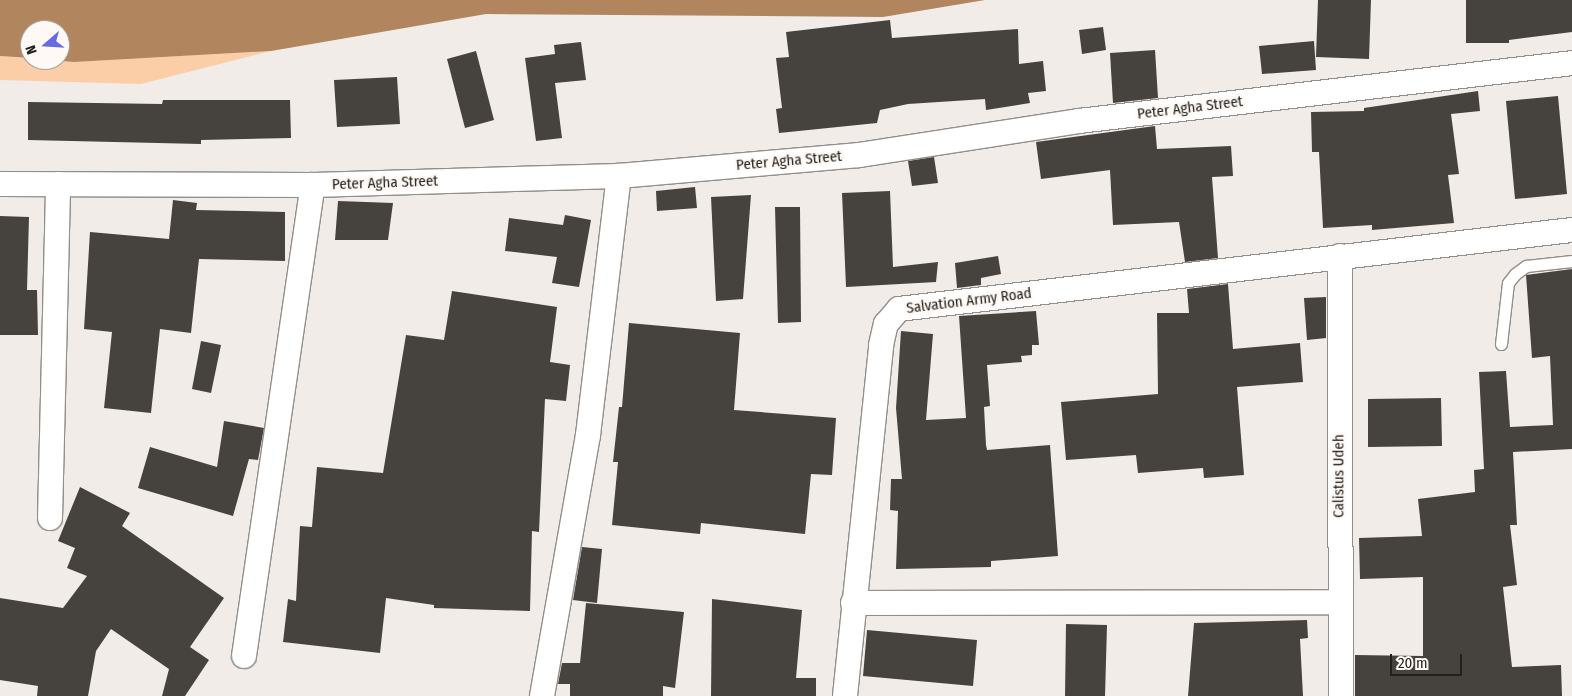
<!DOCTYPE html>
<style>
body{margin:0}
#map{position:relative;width:1572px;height:696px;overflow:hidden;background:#f1ece7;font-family:"Fira Sans Condensed",sans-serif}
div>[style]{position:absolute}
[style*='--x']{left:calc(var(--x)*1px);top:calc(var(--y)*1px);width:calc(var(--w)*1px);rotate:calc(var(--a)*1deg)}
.green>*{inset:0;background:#fbcea8}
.water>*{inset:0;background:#b1855e}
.building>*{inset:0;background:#46423e}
.roads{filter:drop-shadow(1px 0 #938e8a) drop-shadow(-1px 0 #938e8a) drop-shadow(0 1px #938e8a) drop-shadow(0 -1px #938e8a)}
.service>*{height:11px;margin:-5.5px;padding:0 5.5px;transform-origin:5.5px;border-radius:5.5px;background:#fff}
.minor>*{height:24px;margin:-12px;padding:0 12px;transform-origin:12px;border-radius:12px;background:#fff}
span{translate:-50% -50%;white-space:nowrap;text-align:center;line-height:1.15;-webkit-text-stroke:5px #fef9f4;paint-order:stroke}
.street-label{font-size:15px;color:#23211f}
.north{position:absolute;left:20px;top:20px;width:50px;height:50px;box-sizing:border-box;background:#fef9f4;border:1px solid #a6a39f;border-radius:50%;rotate:251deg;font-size:14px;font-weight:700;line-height:20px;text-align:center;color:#23211f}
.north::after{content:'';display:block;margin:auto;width:18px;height:22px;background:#666ae3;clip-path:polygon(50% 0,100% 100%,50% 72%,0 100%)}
.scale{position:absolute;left:1390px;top:654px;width:72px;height:22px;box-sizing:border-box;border:2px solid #23211f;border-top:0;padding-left:6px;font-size:15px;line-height:18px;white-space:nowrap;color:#23211f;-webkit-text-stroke:4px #fef9f4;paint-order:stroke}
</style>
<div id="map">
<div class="green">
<div style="clip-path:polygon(271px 51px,141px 84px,0 80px,0 56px,74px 62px)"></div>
</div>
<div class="water">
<div style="clip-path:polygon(0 0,985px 0,883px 17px,486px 14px,271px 51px,74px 62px,49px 60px,60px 60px,60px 30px,30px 30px,30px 58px,0 56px)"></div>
</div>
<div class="building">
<div style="clip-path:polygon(1318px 0,1371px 0,1369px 59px,1316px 57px)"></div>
<div style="clip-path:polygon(1466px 0,1572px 0,1572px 32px,1509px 40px,1509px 43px,1466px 43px)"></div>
<div style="clip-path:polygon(890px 20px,892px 38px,1018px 29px,1019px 64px,1043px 61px,1046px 91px,1028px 93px,1030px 103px,986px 110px,985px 99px,908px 104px,880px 110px,877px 123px,779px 133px,776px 109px,782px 108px,776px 58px,789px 57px,786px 32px)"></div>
<div style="clip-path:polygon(1103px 27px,1106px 50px,1082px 54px,1079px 30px)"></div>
<div style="clip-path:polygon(1314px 41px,1316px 70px,1262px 74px,1259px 46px)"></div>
<div style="clip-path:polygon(581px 42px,586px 80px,555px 83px,562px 138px,536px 141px,525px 58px,555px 54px,554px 45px)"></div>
<div style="clip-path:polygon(1155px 50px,1158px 98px,1113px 103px,1110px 53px)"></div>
<div style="clip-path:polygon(476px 51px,494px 120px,465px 128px,447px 59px)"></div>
<div style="clip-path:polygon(397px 77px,400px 124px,337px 127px,334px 80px)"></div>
<div style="clip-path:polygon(1478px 91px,1480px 111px,1451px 114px,1459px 174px,1448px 175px,1454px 223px,1372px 230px,1372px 225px,1323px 228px,1319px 152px,1312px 152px,1311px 112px,1364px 111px,1364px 108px)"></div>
<div style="clip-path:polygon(1558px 96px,1567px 194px,1515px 199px,1506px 101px)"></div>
<div style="clip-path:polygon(163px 100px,290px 100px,291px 138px,201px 140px,201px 144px,28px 140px,28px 102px,162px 104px)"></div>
<div style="clip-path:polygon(1155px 126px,1157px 149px,1231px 146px,1233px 176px,1212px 177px,1218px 258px,1185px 262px,1179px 222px,1113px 225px,1110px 170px,1041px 179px,1036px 142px)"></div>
<div style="clip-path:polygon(934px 157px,938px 183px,912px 186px,908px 161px)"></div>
<div style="clip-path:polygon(695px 187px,697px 208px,657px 211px,656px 191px)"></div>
<div style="clip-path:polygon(890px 191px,893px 267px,938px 262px,936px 282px,846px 287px,842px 193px)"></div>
<div style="clip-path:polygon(751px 195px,743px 299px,716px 301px,711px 197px)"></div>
<div style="clip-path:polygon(173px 200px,197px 203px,196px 210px,285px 212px,285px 261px,199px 259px,191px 333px,160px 329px,151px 413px,104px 408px,112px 332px,84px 329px,90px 232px,169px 239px)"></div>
<div style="clip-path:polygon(338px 201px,393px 203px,388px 240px,335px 240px)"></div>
<div style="clip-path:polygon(775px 207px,800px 207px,801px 322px,778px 323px)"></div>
<div style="clip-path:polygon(565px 215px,591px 220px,579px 287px,552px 283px,557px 257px,505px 251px,509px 218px,563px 225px)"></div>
<div style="clip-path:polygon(0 216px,29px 217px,27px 290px,37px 290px,38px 335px,0 335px)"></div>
<div style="clip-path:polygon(998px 256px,1001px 274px,981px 278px,981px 285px,957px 288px,955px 263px)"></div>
<div style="clip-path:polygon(1572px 269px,1572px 449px,1513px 452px,1517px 525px,1510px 525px,1517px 585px,1503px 587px,1512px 667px,1561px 665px,1562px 696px,1355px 696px,1355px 655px,1423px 656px,1423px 577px,1360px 579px,1359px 538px,1422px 536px,1418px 499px,1475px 492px,1474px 470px,1484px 469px,1479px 372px,1506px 371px,1510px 427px,1553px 425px,1550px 356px,1532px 358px,1526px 275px)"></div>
<div style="clip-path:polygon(1228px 284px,1233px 349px,1300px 343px,1303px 382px,1237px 387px,1244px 475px,1204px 478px,1203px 468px,1138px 473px,1136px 455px,1066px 460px,1061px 402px,1158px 394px,1157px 313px,1189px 313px,1187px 289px)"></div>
<div style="clip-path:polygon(452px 291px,557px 307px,550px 362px,570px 365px,566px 401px,545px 399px,539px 532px,532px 531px,530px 611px,434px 608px,434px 605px,386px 598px,380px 653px,283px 642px,288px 599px,296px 601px,300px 526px,312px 527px,317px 467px,383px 473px,406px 335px,444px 340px)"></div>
<div style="clip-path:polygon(1326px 297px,1326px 338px,1307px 340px,1304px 298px)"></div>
<div style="clip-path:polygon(1036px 311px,1039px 345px,1032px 345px,1032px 355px,1021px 356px,1022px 362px,987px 365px,990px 406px,984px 407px,986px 445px,987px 450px,1050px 445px,1058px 556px,991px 561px,991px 567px,896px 569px,898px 511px,890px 510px,891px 479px,902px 479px,896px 408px,901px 331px,933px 334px,926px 420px,966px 418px,959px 316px)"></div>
<div style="clip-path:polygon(629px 323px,740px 333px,734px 410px,836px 418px,832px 475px,811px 474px,805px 534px,701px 523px,700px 534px,612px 525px,618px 462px,613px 462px,619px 407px,622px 407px)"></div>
<div style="clip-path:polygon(201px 341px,221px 345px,211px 393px,192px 389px)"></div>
<div style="clip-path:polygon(1441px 398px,1442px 446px,1368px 447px,1368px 399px)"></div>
<div style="clip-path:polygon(224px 421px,264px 428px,258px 460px,249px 459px,233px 516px,138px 488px,150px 447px,217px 467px)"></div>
<div style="clip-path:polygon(80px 487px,130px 513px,122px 526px,224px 598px,190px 647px,209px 660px,185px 696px,162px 696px,169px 669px,111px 629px,96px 651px,88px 696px,37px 696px,38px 686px,0 680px,0 598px,63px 608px,87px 576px,67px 568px,75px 548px,58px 541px)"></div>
<div style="clip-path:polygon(582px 547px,602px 549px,597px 603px,573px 600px)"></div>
<div style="clip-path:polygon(712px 599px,802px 610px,796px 678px,816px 678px,816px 696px,711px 696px)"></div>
<div style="clip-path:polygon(586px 603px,684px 612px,675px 688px,663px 686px,663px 696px,570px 696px,570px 684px,558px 684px,562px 663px,580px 663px)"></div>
<div style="clip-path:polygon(1307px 620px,1308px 638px,1300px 639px,1303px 696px,1188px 696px,1194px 623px)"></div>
<div style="clip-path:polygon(1066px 624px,1107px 625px,1105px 696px,1065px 696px)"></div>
<div style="clip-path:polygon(867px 630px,977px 640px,973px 686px,863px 676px)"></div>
</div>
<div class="roads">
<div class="service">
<div style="--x:1501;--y:344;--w:61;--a:-83.5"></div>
<div style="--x:1508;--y:283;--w:11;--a:-52"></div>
<div style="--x:1515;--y:274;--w:14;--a:-36"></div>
<div style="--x:1526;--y:266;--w:46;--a:-6.2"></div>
</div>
<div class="minor">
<div style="--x:0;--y:184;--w:313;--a:0.2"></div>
<div style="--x:313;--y:185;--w:306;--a:-1.7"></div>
<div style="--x:619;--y:176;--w:241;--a:-5"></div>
<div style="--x:859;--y:155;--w:223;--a:-8.8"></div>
<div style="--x:1079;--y:121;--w:496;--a:-6.7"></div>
<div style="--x:1340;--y:256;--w:440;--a:89.9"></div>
<div style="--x:50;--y:518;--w:334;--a:-88.6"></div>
<div style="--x:853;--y:603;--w:486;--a:-0.1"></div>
<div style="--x:244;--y:656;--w:476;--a:-81.7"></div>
<div style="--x:542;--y:696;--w:265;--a:-80"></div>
<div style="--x:588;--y:435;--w:261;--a:-83.2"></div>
<div style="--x:845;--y:696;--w:353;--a:-84.1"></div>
<div style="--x:881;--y:345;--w:22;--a:-77"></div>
<div style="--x:886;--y:324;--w:20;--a:-49"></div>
<div style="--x:899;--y:309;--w:678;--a:-6.7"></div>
</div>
</div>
<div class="street-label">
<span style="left:1190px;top:108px;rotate:-7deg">Peter Agha Street</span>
<span style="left:789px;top:161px;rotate:-5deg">Peter Agha Street</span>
<span style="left:385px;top:183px;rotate:-2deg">Peter Agha Street</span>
<span style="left:969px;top:301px;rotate:-7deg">Salvation Army Road</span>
<span style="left:1339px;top:476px;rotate:-90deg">Calistus Udeh</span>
</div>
<div class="north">N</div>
<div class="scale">20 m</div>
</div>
